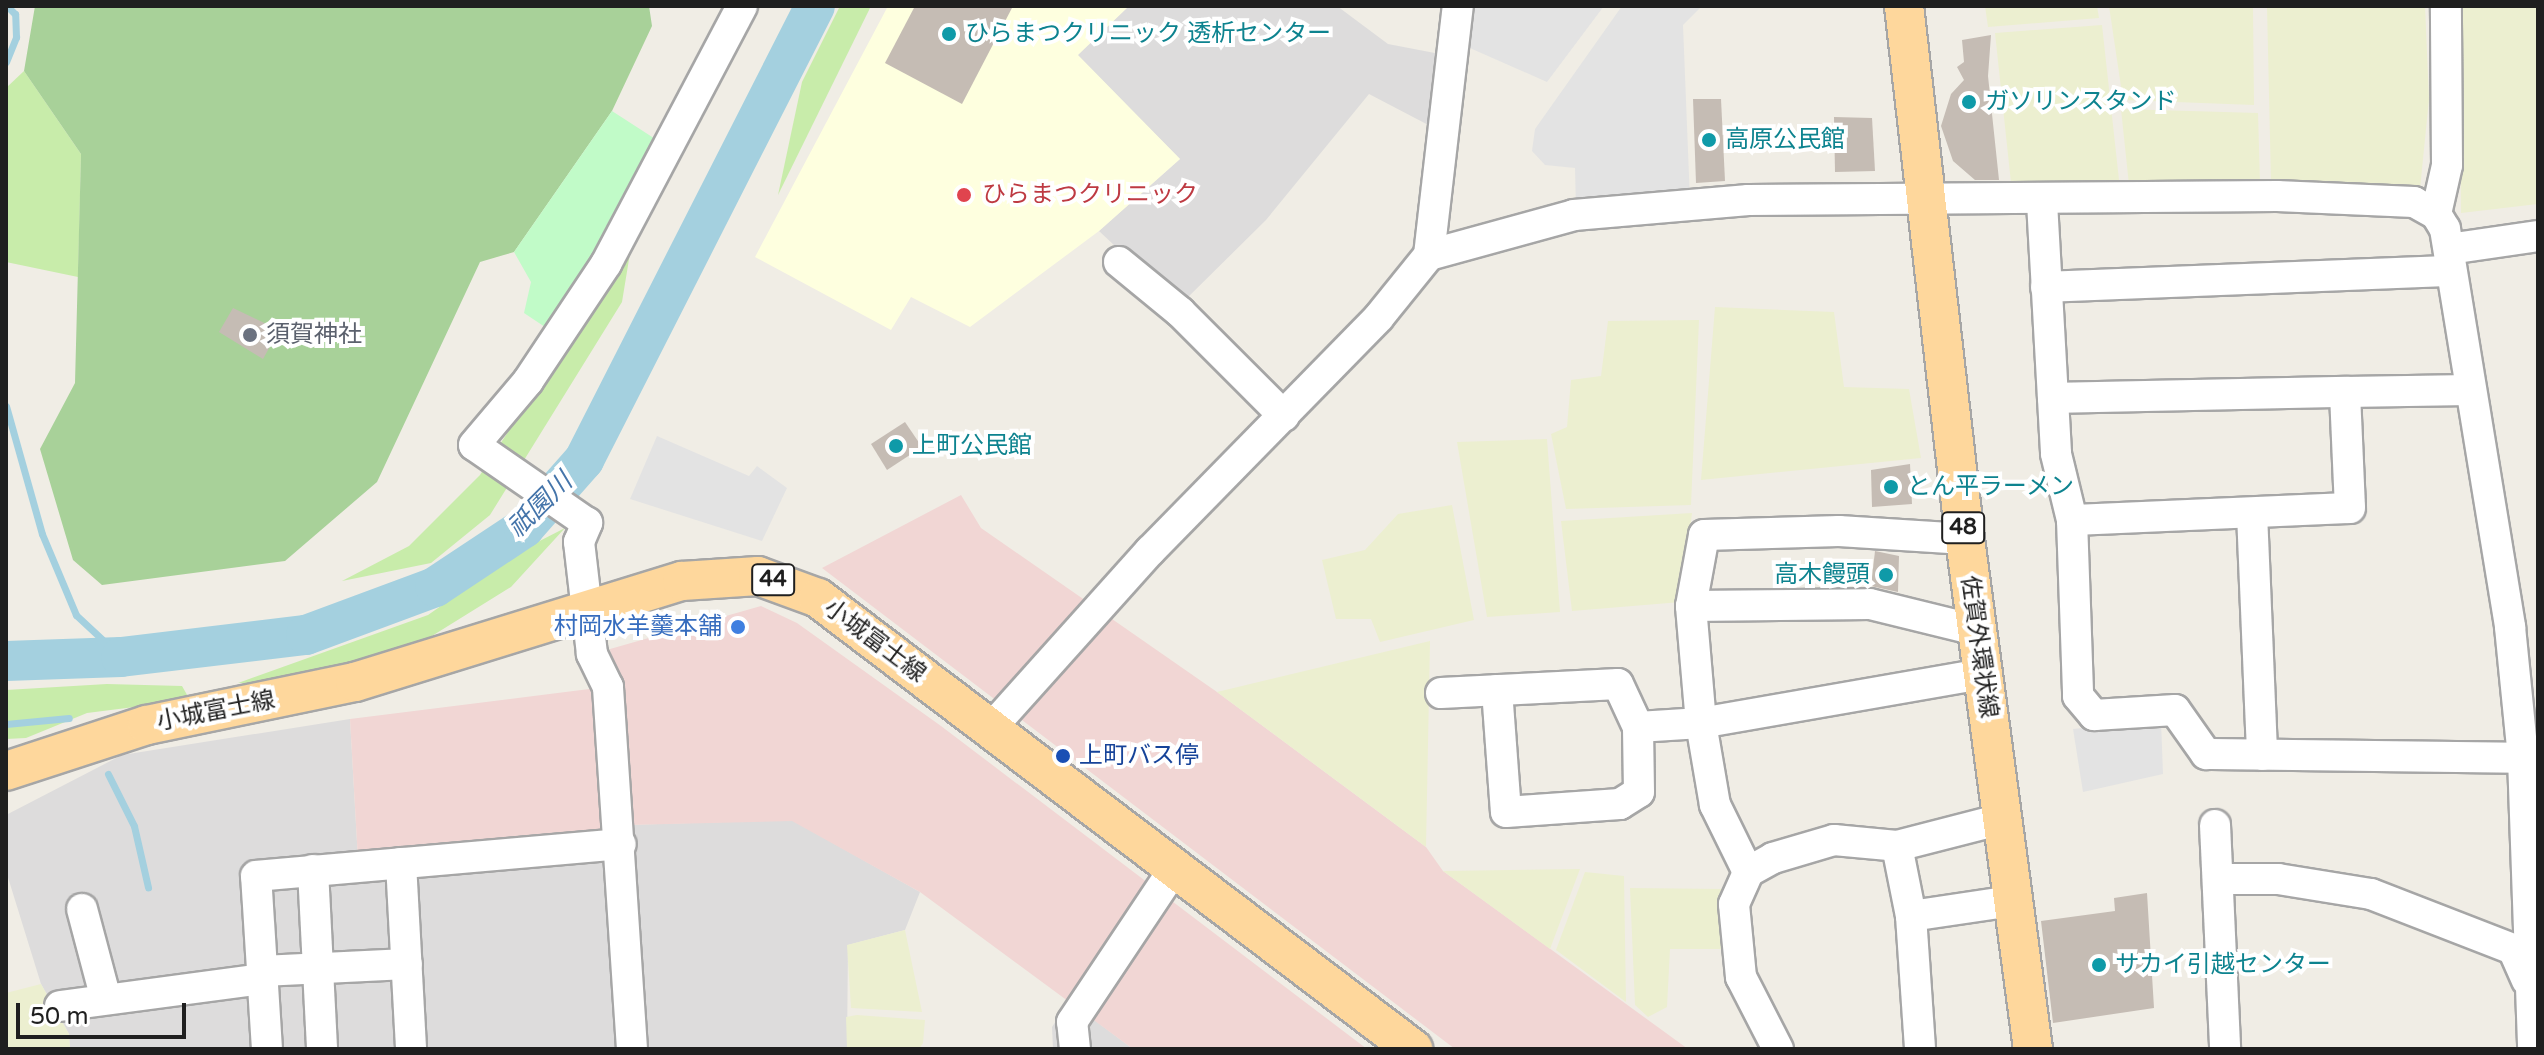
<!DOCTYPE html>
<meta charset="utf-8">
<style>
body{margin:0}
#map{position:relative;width:2544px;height:1055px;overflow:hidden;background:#f0ede5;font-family:"Varela Round","Noto Sans JP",sans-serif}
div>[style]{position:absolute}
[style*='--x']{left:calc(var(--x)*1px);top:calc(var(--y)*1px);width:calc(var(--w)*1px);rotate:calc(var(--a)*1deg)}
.residential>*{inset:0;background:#dddcdc}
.commercial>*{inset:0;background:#f1d6d4}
.education>*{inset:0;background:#feffdf}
.farmland>*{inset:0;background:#ecefd0}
.grass>*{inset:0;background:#c8ecaa}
.forest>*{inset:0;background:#a8d199}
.park>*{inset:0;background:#c1fbc8}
.parking>*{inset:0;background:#e3e3e3}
.stream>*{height:7px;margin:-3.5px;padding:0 3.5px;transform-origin:3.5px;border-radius:3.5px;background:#a4d0df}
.river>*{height:40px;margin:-20px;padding:0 20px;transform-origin:20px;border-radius:20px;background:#a4d0df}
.building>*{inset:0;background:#c5bcb4}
.roads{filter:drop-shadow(2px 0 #a6a6a6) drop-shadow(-2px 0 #a6a6a6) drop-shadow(0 2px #a6a6a6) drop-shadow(0 -2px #a6a6a6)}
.minor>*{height:30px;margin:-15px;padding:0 15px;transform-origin:15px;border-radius:15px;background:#fff}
.major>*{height:38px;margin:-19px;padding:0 19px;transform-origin:19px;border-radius:19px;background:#fed79c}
.dots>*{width:22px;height:22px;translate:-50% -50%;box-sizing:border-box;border:4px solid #fff;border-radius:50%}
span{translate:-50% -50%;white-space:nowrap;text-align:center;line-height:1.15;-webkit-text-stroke:8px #fff;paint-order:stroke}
.shield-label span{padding:2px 6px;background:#fff;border:2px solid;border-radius:6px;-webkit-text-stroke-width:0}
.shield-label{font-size:22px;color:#1f1f1f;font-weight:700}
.culture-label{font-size:24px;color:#0d838f}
.left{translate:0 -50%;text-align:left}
.right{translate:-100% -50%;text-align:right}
.health-label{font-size:24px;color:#be3a42}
.worship-label{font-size:24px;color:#5b616d}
.shop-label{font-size:24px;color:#366cbe}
.street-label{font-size:24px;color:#1f1f1f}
.transit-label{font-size:24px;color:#164399}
.water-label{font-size:26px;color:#4575aa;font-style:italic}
.frame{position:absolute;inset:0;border:8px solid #1f1f1f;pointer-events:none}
.scale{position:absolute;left:16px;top:1003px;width:170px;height:36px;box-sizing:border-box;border:4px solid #1f1f1f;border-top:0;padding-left:10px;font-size:24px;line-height:28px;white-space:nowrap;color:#1f1f1f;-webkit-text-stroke:6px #fff;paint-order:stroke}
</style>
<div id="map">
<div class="residential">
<div style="clip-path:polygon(1129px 6px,1337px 6px,1388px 44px,1440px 54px,1436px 129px,1369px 94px,1266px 220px,1179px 306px,1099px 231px,1180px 159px,1077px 55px)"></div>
<div style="clip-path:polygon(350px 719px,358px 860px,626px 825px,792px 820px,920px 892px,905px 930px,848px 945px,847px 1049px,70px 1049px,69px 1034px,41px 984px,6px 871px,6px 815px,122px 755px)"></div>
<div style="clip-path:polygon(1069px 1001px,1133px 1049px,1053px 1049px,1052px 1027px)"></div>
</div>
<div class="commercial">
<div style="clip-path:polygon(961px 495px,981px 528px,1217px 692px,1426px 847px,1443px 871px,1688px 1049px,1455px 1049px,822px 568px)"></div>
<div style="clip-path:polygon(761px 606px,797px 623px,941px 726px,1367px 1049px,1133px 1049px,920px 892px,792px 821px,627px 825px,607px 838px,358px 860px,350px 719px,613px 686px,610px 649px)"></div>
</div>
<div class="education">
<div style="clip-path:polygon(888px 6px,1129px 6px,1078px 55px,1180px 159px,1099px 231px,970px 327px,911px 297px,891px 330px,755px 257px)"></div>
</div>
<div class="farmland">
<div style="clip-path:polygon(1985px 6px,2097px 6px,2099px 18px,1988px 27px)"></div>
<div style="clip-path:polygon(2109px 6px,2253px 6px,2254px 105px,2123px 100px)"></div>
<div style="clip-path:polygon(2267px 6px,2425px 6px,2429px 99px,2420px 189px,2271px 183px)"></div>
<div style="clip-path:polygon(2459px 6px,2538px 6px,2538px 204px,2461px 213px)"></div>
<div style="clip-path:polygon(2102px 25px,2120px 189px,2012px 192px,1995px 33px)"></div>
<div style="clip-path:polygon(2121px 109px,2258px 113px,2260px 183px,2129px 185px)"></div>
<div style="clip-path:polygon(1715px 307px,1834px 312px,1844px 387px,1909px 389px,1921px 458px,1701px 480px)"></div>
<div style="clip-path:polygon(1699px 320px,1691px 505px,1566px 509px,1551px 434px,1567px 427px,1571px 380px,1601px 376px,1608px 321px)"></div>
<div style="clip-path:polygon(1547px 439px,1560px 612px,1487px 617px,1457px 442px)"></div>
<div style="clip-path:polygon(1452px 505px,1474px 620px,1380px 642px,1371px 619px,1336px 619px,1322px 560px,1365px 550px,1398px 514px)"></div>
<div style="clip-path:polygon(1692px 513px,1681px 602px,1572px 611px,1561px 521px)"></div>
<div style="clip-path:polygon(1430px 641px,1426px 847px,1217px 692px)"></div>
<div style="clip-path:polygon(1580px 869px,1550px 949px,1443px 871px)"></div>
<div style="clip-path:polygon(1585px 872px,1624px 876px,1626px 1002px,1556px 950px)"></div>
<div style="clip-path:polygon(1630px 888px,1726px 889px,1724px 949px,1670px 949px,1667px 1007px,1648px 1017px,1635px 1005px)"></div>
<div style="clip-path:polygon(905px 930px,922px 1012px,851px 1008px,847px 945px)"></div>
<div style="clip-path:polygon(41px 984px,69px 1034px,70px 1049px,6px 1049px,6px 993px)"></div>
<div style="clip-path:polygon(857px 1015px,925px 1020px,923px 1043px,919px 1049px,847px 1049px,846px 1017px)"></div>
</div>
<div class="grass">
<div style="clip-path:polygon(840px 6px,871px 6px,778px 195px,802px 82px)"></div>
<div style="clip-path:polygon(24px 71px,81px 154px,78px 277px,6px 262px,6px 88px)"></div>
<div style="clip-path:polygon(632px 241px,622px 302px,490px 515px,431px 563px,342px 581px,409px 546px,480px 475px)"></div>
<div style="clip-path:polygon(565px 528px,511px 587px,419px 644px,302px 684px,238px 683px,428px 615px,520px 551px)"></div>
<div style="clip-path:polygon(107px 684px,182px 686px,190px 700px,87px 713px,26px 738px,6px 739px,6px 690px)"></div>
</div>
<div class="forest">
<div style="clip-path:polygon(35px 6px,649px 6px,652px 26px,612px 111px,514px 252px,480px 262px,377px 482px,285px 561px,102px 585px,73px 560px,40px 449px,75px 383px,81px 154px,24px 71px)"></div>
</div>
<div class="park">
<div style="clip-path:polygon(612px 111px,663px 144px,554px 333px,524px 313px,531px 282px,514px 252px)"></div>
</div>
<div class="parking">
<div style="clip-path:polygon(1471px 6px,1604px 6px,1547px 82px,1463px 45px)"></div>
<div style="clip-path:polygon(1622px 6px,1702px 6px,1683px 25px,1690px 201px,1576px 209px,1575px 168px,1545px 165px,1532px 151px,1535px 129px)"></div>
<div style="clip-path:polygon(657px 436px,749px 476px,757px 466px,787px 488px,762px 541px,630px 499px)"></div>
<div style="clip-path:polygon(2161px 720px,2163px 774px,2083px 792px,2073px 729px)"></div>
</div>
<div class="stream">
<div style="--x:6;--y:62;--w:27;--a:-68"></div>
<div style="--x:16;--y:37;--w:23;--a:-92"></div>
<div style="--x:15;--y:14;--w:11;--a:-135"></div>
<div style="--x:6;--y:406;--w:133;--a:74.3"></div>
<div style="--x:42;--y:534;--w:88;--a:67.2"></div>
<div style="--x:76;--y:615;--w:62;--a:43"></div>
<div style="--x:6;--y:724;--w:63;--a:-5.4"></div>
<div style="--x:108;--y:774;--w:58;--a:63.4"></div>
<div style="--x:134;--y:826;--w:63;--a:77.1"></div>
</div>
<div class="river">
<div style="--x:6;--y:661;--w:115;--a:-2"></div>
<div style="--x:121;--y:657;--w:186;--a:-6.8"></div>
<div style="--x:306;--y:635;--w:138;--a:-20.4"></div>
<div style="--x:435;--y:587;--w:107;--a:-33.5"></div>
<div style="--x:524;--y:528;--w:91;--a:-48.6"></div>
<div style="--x:584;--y:460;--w:509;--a:-63.03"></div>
</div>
<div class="building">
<div style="clip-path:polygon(915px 6px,1013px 6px,962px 104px,885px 63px)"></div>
<div style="clip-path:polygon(1991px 35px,1988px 76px,1999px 180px,1975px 180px,1953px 161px,1941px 126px,1951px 94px,1964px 80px,1957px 67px,1964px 62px,1962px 40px)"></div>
<div style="clip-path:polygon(1693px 99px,1721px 99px,1725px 181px,1696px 183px)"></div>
<div style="clip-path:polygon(1834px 117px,1872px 118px,1875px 171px,1835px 172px)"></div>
<div style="clip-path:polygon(233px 308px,279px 330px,263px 359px,219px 332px)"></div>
<div style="clip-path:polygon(905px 422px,922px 447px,887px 470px,871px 444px)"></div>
<div style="clip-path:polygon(1910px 464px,1912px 504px,1872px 507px,1871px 470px)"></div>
<div style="clip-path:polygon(1875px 551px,1899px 556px,1898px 592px,1871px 586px)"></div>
<div style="clip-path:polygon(2147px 893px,2154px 1008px,2053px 1023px,2041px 921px,2115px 911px,2114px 898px)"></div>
</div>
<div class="roads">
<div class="minor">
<div style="--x:2042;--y:202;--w:252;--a:86.8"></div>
<div style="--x:2056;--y:454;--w:68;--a:76.4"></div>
<div style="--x:2072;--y:520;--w:176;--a:88"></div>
<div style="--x:2078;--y:696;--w:25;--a:50"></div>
<div style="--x:2094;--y:715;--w:81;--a:-3.5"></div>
<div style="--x:2175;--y:710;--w:54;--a:54.8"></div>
<div style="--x:2206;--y:754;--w:317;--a:0.7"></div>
<div style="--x:2436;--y:214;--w:50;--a:-77.3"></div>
<div style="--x:2447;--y:165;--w:159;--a:-90.4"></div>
<div style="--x:2449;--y:249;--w:90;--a:-8.3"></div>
<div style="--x:1429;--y:255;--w:150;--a:-15.4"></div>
<div style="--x:1574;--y:215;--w:175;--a:-4.9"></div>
<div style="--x:1748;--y:200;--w:529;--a:-0.43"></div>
<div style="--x:2277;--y:196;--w:137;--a:2.5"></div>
<div style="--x:2414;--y:202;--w:25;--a:29"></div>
<div style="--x:2436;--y:214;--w:17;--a:59"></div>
<div style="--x:2445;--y:229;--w:403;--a:80.7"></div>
<div style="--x:2510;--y:627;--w:132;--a:84.3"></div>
<div style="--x:2523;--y:758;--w:291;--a:88"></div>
<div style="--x:1119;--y:262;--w:79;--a:39.3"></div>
<div style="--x:1180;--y:312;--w:147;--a:45"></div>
<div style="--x:2046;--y:287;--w:405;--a:-2.3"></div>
<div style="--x:2053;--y:398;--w:292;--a:-1.2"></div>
<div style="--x:2252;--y:513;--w:242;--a:87.6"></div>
<div style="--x:2072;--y:520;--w:278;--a:-2.5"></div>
<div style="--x:2350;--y:508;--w:116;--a:-92.5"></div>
<div style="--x:2345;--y:392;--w:125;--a:-0.9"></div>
<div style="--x:1691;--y:606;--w:179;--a:-0.6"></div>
<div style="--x:1870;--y:604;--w:109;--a:13.8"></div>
<div style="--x:1497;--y:690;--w:122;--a:85.8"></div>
<div style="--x:1506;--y:812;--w:114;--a:-4"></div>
<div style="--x:1620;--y:804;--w:22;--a:-32"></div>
<div style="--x:1639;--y:792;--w:65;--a:-90.9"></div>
<div style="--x:1441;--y:693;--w:177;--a:-2.9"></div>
<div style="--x:1618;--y:684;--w:47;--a:65.1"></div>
<div style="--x:1638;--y:727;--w:63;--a:-3.6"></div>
<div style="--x:1701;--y:723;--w:286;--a:-9.9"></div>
<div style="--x:991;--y:728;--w:238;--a:-48.1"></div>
<div style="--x:1150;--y:551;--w:327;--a:-45.6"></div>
<div style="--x:1379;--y:317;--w:80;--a:-51.1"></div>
<div style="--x:1429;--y:255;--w:251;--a:-83.4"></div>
<div style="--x:2215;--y:825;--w:224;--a:87.4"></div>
<div style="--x:1897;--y:846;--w:71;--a:78.7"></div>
<div style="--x:1911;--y:916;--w:103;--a:-8.4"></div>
<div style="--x:401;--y:863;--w:186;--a:86.9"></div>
<div style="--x:313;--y:870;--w:179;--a:87.1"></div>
<div style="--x:1748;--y:872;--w:75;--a:-116.2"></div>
<div style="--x:1715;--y:805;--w:83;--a:-99.7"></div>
<div style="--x:1701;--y:723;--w:117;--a:-94.9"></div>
<div style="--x:1691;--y:606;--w:72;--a:-79.6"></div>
<div style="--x:1704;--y:535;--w:135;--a:-1.7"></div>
<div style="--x:1839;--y:531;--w:126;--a:3.6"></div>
<div style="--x:2219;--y:879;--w:59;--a:0"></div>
<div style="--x:2278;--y:879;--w:94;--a:9.2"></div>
<div style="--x:2371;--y:894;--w:152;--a:21.2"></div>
<div style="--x:2513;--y:949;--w:34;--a:66"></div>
<div style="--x:82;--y:909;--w:93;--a:75.1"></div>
<div style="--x:1911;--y:916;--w:133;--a:86.1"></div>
<div style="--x:262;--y:971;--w:145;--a:-2.8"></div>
<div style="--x:60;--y:1006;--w:205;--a:-7.6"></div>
<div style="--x:267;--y:1049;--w:173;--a:-93.6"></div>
<div style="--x:256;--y:876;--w:366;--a:-5"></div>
<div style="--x:632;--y:1049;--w:363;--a:-93.8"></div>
<div style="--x:608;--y:687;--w:37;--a:-116"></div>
<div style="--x:592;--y:654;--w:113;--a:-96.6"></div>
<div style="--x:579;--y:542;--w:21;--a:-67"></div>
<div style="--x:587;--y:523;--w:137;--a:-145.4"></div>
<div style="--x:474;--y:445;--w:84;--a:-49.8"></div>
<div style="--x:528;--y:381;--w:141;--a:-56.3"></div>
<div style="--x:606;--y:264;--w:292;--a:-62.2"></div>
<div style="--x:1075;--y:1049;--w:27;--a:-96"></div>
<div style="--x:1072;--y:1022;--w:184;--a:-56.3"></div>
<div style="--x:1778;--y:1049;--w:81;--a:-117.2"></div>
<div style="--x:1741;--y:977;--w:73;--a:-95.5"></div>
<div style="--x:1734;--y:904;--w:35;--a:-66"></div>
<div style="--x:1748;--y:872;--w:29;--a:-29"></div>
<div style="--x:1773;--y:858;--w:64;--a:-16.4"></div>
<div style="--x:1834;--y:840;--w:63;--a:5.4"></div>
<div style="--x:1897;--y:846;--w:108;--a:-14.4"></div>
</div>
<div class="major">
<div style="--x:1904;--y:6;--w:536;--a:83.47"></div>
<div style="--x:1965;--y:539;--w:515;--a:82.41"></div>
<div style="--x:6;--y:771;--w:148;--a:-18.1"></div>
<div style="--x:147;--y:725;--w:212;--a:-11.7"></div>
<div style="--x:355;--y:682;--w:342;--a:-17.2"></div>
<div style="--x:682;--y:581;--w:76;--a:-3.8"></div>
<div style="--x:758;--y:576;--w:64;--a:20.1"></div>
<div style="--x:818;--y:598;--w:747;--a:37.16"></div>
</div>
</div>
<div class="dots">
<div style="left:949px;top:34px;background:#0f9aa8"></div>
<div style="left:1969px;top:102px;background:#0f9aa8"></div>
<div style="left:1709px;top:140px;background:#0f9aa8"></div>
<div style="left:964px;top:195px;background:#e0444e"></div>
<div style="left:250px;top:335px;background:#6b7280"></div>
<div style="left:896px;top:446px;background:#0f9aa8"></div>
<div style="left:1891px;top:487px;background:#0f9aa8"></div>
<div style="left:1886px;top:575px;background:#0f9aa8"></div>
<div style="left:738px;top:627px;background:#3f7fe0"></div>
<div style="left:1063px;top:756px;background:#1a4fb4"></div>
<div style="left:2099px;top:965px;background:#0f9aa8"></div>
</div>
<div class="shield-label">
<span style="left:1963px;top:528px">48</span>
<span style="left:773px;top:580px">44</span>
</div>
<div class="culture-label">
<span class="left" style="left:965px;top:34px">ひらまつクリニック 透析センター</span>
<span class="left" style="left:1985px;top:102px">ガソリンスタンド</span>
<span class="left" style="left:1725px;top:140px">高原公民館</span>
<span class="left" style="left:912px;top:446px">上町公民館</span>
<span class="left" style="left:1907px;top:487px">とん平ラーメン</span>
<span class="right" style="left:1870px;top:575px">高木饅頭</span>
<span class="left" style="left:2115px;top:965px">サカイ引越センター</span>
</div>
<div class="health-label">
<span class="left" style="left:982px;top:195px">ひらまつクリニック</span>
</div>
<div class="worship-label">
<span class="left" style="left:266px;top:335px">須賀神社</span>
</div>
<div class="shop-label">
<span class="right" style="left:722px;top:627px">村岡水羊羹本舗</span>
</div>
<div class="street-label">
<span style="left:875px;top:641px;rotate:37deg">小城富士線</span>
<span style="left:1979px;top:647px;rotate:82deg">佐賀外環状線</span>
<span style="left:216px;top:711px;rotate:-11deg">小城富士線</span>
</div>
<div class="transit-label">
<span class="left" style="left:1079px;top:756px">上町バス停</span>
</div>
<div class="water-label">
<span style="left:540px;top:505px;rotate:-45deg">祇園川</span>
</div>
<div class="frame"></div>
<div class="scale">50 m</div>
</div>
